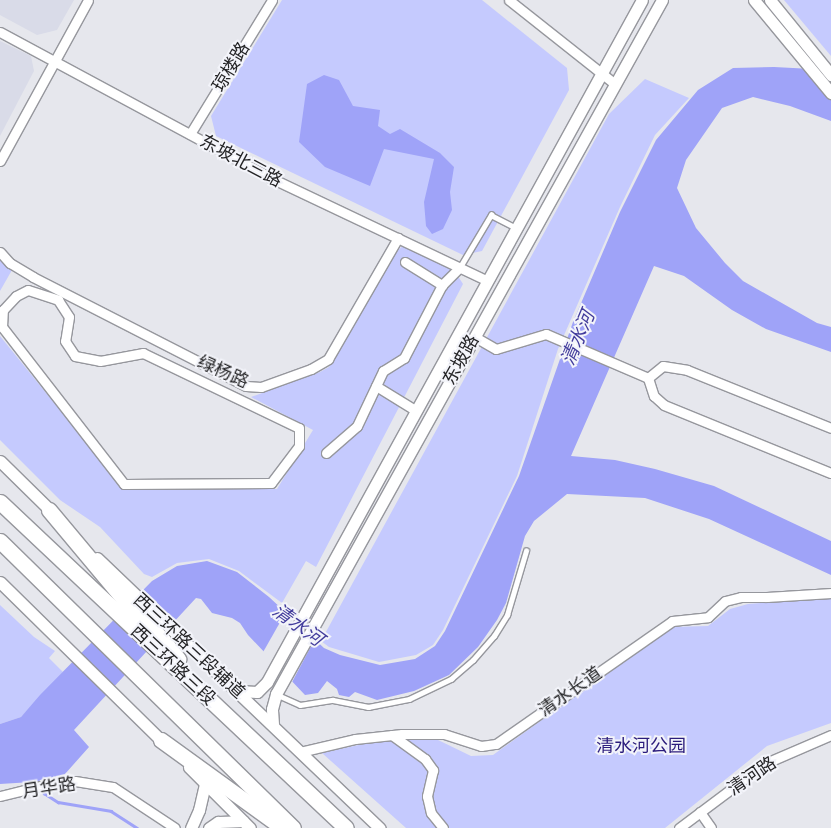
<!DOCTYPE html>
<meta charset="utf-8">
<style>
body{margin:0}
#map{position:relative;width:831px;height:828px;overflow:hidden;background:#e6e7ed;font-family:"Fira Sans","Noto Sans SC",sans-serif}
div>[style]{position:absolute}
[style*='--x']{left:calc(var(--x)*1px);top:calc(var(--y)*1px);width:calc(var(--w)*1px);rotate:calc(var(--a)*1deg)}
.built>*{inset:0;background:#d9dbe8}
.green>*{inset:0;background:#c5cafe}
.water>*{inset:0;background:#9fa3f8}
.pier>*{inset:0;background:#e6e7ed}
.stream>*{height:2.5px;margin:-1.25px;padding:0 1.25px;transform-origin:1.25px;border-radius:1.25px;background:#9fa3f8}
.roads{filter:drop-shadow(1px 0 #96979d) drop-shadow(-1px 0 #96979d) drop-shadow(0 1px #96979d) drop-shadow(0 -1px #96979d)}
.lane>*{height:4.5px;margin:-2.25px;padding:0 2.25px;transform-origin:2.25px;border-radius:2.25px;background:#fff}
.street>*{height:9px;margin:-4.5px;padding:0 4.5px;transform-origin:4.5px;border-radius:4.5px;background:#fff}
.secondary>*{height:11px;margin:-5.5px;padding:0 5.5px;transform-origin:5.5px;border-radius:5.5px;background:#fff}
.highway>*{height:15px;margin:-7.5px;padding:0 7.5px;transform-origin:7.5px;border-radius:7.5px;background:#fff}
span{translate:-50% -50%;white-space:nowrap;text-align:center;line-height:1.15;-webkit-text-stroke:4px #f3f4fa;paint-order:stroke}
.street-label{font-size:18px;color:#242426}
.park-label{font-size:18px;color:#2b1c7c}
.water-label{font-size:19px;color:#423c9c;font-style:italic}
</style>
<div id="map">
<div class="built">
<div style="clip-path:polygon(0 0,74px 0,57px 30px,37px 35px,0 15px)"></div>
<div style="clip-path:polygon(0 41px,31px 56px,34px 71px,0 136px)"></div>
</div>
<div class="green">
<div style="clip-path:polygon(282px 0,482px 0,567px 68px,569px 90px,482px 251px,463px 255px,216px 136px,211px 116px)"></div>
<div style="clip-path:polygon(784px 0,831px 0,831px 56px)"></div>
<div style="clip-path:polygon(645px 79px,689px 98px,655px 135px,620px 207px,558px 349px,517px 476px,443px 630px,433px 645px,416px 655px,379px 662px,329px 647px,321px 641px,609px 114px)"></div>
<div style="clip-path:polygon(403px 246px,454px 270px,463px 284px,316px 567px,306px 561px,282px 603px,239px 571px,209px 559px,177px 563px,152px 577px,144px 574px,100px 527px,60px 500px,0 440px,0 336px,123px 488px,277px 489px,313px 430px,251px 397px,320px 372px,329px 367px,343px 345px,394px 253px)"></div>
<div style="clip-path:polygon(0 258px,12px 270px,0 291px)"></div>
<div style="clip-path:polygon(831px 598px,831px 723px,767px 746px,665px 828px,406px 828px,322px 753px,377px 741px,436px 739px,471px 756px,493px 755px,672px 627px,708px 626px,730px 609px,748px 604px)"></div>
<div style="clip-path:polygon(0 605px,34px 637px,55px 651px,49px 658px,63px 672px,21px 717px,0 724px)"></div>
</div>
<div class="water">
<div style="clip-path:polygon(774px 67px,831px 70px,831px 121px,790px 106px,753px 97px,722px 108px,686px 160px,677px 188px,696px 228px,725px 263px,743px 281px,817px 323px,831px 327px,831px 352px,766px 329px,732px 310px,684px 276px,654px 266px,571px 456px,615px 460px,655px 469px,714px 486px,831px 541px,831px 575px,709px 519px,645px 498px,567px 494px,534px 521px,525px 536px,506px 603px,497px 620px,478px 647px,449px 675px,414px 691px,377px 700px,355px 692px,349px 697px,339px 695px,337px 689px,327px 681px,318px 693px,305px 695px,248px 635px,240px 623px,232px 618px,212px 613px,201px 599px,196px 598px,74px 730px,89px 747px,65px 774px,32px 782px,0 784px,0 724px,21px 717px,40px 695px,152px 581px,177px 566px,207px 561px,237px 572px,269px 597px,324px 648px,340px 655px,380px 665px,415px 659px,435px 646px,445px 631px,519px 476px,573px 322px,620px 212px,656px 140px,698px 90px,733px 68px)"></div>
<div style="clip-path:polygon(324px 75px,339px 80px,353px 106px,380px 110px,378px 126px,390px 134px,400px 129px,440px 153px,454px 167px,450px 192px,452px 210px,443px 229px,432px 234px,426px 226px,424px 202px,434px 159px,384px 149px,370px 186px,325px 167px,299px 142px,307px 84px)"></div>
</div>
<div class="pier">
<div style="clip-path:polygon(287px 610px,316px 637px,291px 684px,262px 654px)"></div>
</div>
<div class="stream">
<div style="--x:37;--y:778;--w:17;--a:65"></div>
<div style="--x:44;--y:793;--w:17;--a:33"></div>
<div style="--x:58;--y:802;--w:54;--a:9.6"></div>
<div style="--x:111;--y:811;--w:31;--a:33"></div>
</div>
<div class="roads">
<div class="lane">
<div style="--x:460;--y:267;--w:61;--a:-59.2"></div>
<div style="--x:491;--y:215;--w:28;--a:27"></div>
<div style="--x:278;--y:695;--w:24;--a:24"></div>
<div style="--x:300;--y:705;--w:33;--a:-9"></div>
<div style="--x:333;--y:700;--w:36;--a:11"></div>
<div style="--x:368;--y:707;--w:42;--a:-11"></div>
<div style="--x:409;--y:699;--w:47;--a:-25.5"></div>
<div style="--x:451;--y:679;--w:29;--a:-41"></div>
<div style="--x:473;--y:660;--w:32;--a:-49"></div>
<div style="--x:494;--y:636;--w:25;--a:-58"></div>
<div style="--x:507;--y:615;--w:67;--a:-73.5"></div>
</div>
<div class="street">
<div style="--x:509;--y:0;--w:135;--a:38.4"></div>
<div style="--x:0;--y:32;--w:308;--a:28.3"></div>
<div style="--x:271;--y:178;--w:238;--a:25.4"></div>
<div style="--x:190;--y:134;--w:157;--a:-58.5"></div>
<div style="--x:0;--y:161;--w:183;--a:-61.3"></div>
<div style="--x:0;--y:252;--w:15;--a:48"></div>
<div style="--x:10;--y:263;--w:27;--a:31"></div>
<div style="--x:33;--y:277;--w:239;--a:27.1"></div>
<div style="--x:246;--y:386;--w:15;--a:4"></div>
<div style="--x:261;--y:387;--w:53;--a:-19.8"></div>
<div style="--x:311;--y:369;--w:20;--a:-30"></div>
<div style="--x:328;--y:359;--w:140;--a:-60"></div>
<div style="--x:405;--y:262;--w:44;--a:31.9"></div>
<div style="--x:28;--y:290;--w:32;--a:18"></div>
<div style="--x:58;--y:300;--w:20;--a:57"></div>
<div style="--x:69;--y:317;--w:24;--a:99"></div>
<div style="--x:65;--y:341;--w:18;--a:56"></div>
<div style="--x:75;--y:356;--w:25;--a:11"></div>
<div style="--x:100;--y:361;--w:44;--a:-10.5"></div>
<div style="--x:143;--y:353;--w:173;--a:25.7"></div>
<div style="--x:299;--y:428;--w:18;--a:90"></div>
<div style="--x:299;--y:446;--w:46;--a:127.1"></div>
<div style="--x:271;--y:483;--w:147;--a:179.6"></div>
<div style="--x:124;--y:484;--w:199;--a:-127.8"></div>
<div style="--x:2;--y:327;--w:17;--a:-87"></div>
<div style="--x:3;--y:310;--w:19;--a:-47"></div>
<div style="--x:16;--y:296;--w:13;--a:-27"></div>
<div style="--x:475;--y:337;--w:24;--a:30"></div>
<div style="--x:496;--y:349;--w:52;--a:-16.7"></div>
<div style="--x:546;--y:334;--w:111;--a:23.3"></div>
<div style="--x:648;--y:378;--w:19;--a:72"></div>
<div style="--x:654;--y:396;--w:13;--a:42"></div>
<div style="--x:664;--y:405;--w:180;--a:22.2"></div>
<div style="--x:648;--y:378;--w:19;--a:-39"></div>
<div style="--x:663;--y:366;--w:24;--a:9"></div>
<div style="--x:687;--y:370;--w:155;--a:21.9"></div>
<div style="--x:376;--y:386;--w:46;--a:31.6"></div>
<div style="--x:326;--y:453;--w:41;--a:-41.1"></div>
<div style="--x:357;--y:426;--w:61;--a:-64.7"></div>
<div style="--x:383;--y:371;--w:25;--a:-32"></div>
<div style="--x:404;--y:358;--w:82;--a:-62.5"></div>
<div style="--x:442;--y:285;--w:25;--a:-45"></div>
<div style="--x:392;--y:735;--w:41;--a:36"></div>
<div style="--x:425;--y:759;--w:14;--a:54"></div>
<div style="--x:433;--y:770;--w:27;--a:103"></div>
<div style="--x:427;--y:796;--w:17;--a:77"></div>
<div style="--x:431;--y:813;--w:19;--a:51"></div>
<div style="--x:300;--y:752;--w:57;--a:-13.3"></div>
<div style="--x:355;--y:739;--w:47;--a:-6.1"></div>
<div style="--x:402;--y:734;--w:42;--a:0"></div>
<div style="--x:444;--y:734;--w:39;--a:18"></div>
<div style="--x:481;--y:746;--w:15;--a:-8"></div>
<div style="--x:496;--y:744;--w:215;--a:-34.9"></div>
<div style="--x:672;--y:621;--w:36;--a:-6"></div>
<div style="--x:708;--y:617;--w:23;--a:-43"></div>
<div style="--x:725;--y:601;--w:16;--a:-14"></div>
<div style="--x:741;--y:597;--w:26;--a:0"></div>
<div style="--x:767;--y:597;--w:64;--a:-3.6"></div>
<div style="--x:0;--y:796;--w:36;--a:-14"></div>
<div style="--x:35;--y:787;--w:40;--a:-8.5"></div>
<div style="--x:75;--y:781;--w:38;--a:9"></div>
<div style="--x:113;--y:787;--w:74;--a:33.5"></div>
<div style="--x:700;--y:812;--w:19;--a:55"></div>
<div style="--x:679;--y:828;--w:109;--a:-36.8"></div>
<div style="--x:766;--y:763;--w:71;--a:-23.3"></div>
</div>
<div class="secondary">
<div style="--x:754;--y:0;--w:121;--a:50.4"></div>
<div style="--x:770;--y:0;--w:97;--a:50.9"></div>
<div style="--x:0;--y:461;--w:76;--a:44.5"></div>
<div style="--x:97;--y:558;--w:391;--a:43.7"></div>
<div style="--x:0;--y:582;--w:233;--a:44.5"></div>
<div style="--x:238;--y:691;--w:19;--a:3"></div>
<div style="--x:257;--y:692;--w:14;--a:-45"></div>
<div style="--x:267;--y:682;--w:778;--a:-61.2"></div>
<div style="--x:273;--y:724;--w:15;--a:-94"></div>
<div style="--x:272;--y:709;--w:16;--a:-75"></div>
<div style="--x:276;--y:694;--w:794;--a:-60.92"></div>
<div style="--x:189;--y:767;--w:86;--a:45"></div>
<div style="--x:191;--y:828;--w:20;--a:-66"></div>
<div style="--x:199;--y:810;--w:28;--a:-77"></div>
<div style="--x:209;--y:828;--w:11;--a:-34"></div>
<div style="--x:218;--y:822;--w:25;--a:-2"></div>
</div>
<div class="highway">
<div style="--x:0;--y:502;--w:475;--a:43.3"></div>
<div style="--x:49;--y:510;--w:119;--a:50.1"></div>
<div style="--x:125;--y:601;--w:53;--a:45.8"></div>
<div style="--x:162;--y:639;--w:26;--a:51"></div>
<div style="--x:0;--y:541;--w:410;--a:44.4"></div>
<div style="--x:161;--y:740;--w:148;--a:35.9"></div>
</div>
</div>
<div class="street-label">
<span style="left:231px;top:67px;rotate:-59deg">琼楼路</span>
<span style="left:241px;top:161px;rotate:28deg">东坡北三路</span>
<span style="left:461px;top:360px;rotate:-61deg">东坡路</span>
<span style="left:223px;top:372px;rotate:24deg">绿杨路</span>
<span style="left:189px;top:646px;rotate:43deg">西三环路三段辅道</span>
<span style="left:173px;top:665px;rotate:43deg">西三环路三段</span>
<span style="left:570px;top:692px;rotate:-35deg">清水长道</span>
<span style="left:752px;top:776px;rotate:-34deg">清河路</span>
<span style="left:49px;top:788px;rotate:-9deg">月华路</span>
</div>
<div class="park-label">
<span style="left:641px;top:746px">清水河公园</span>
</div>
<div class="water-label">
<span style="left:578px;top:338px;rotate:-67deg">清水河</span>
<span style="left:298px;top:625px;rotate:36deg">清水河</span>
</div>
</div>
